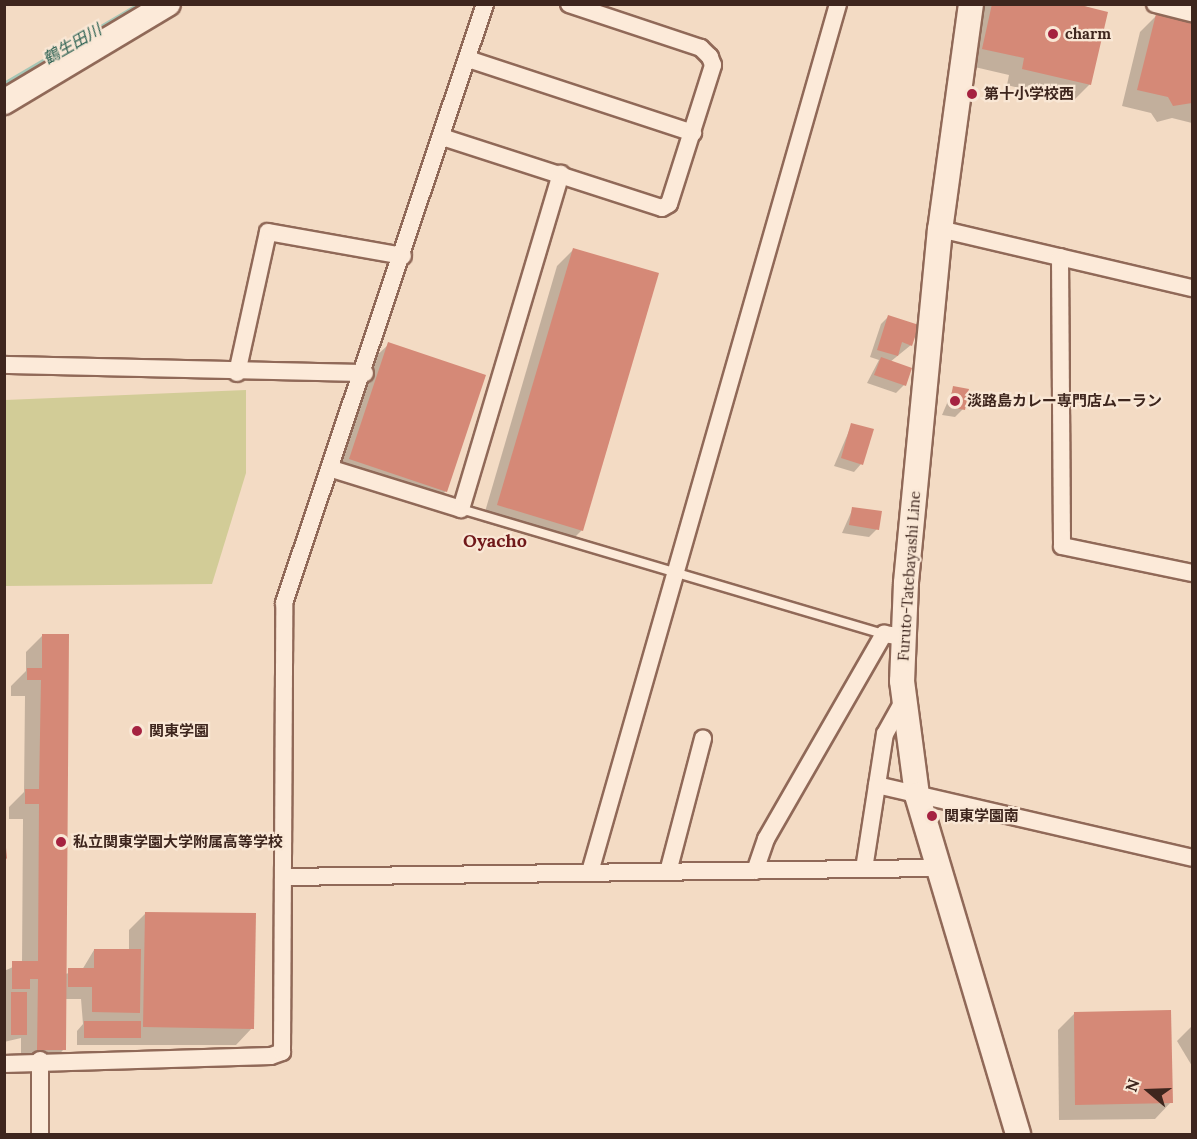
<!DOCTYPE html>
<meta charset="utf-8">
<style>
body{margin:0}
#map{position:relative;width:1197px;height:1139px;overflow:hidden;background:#f3dbc4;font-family:Lora,"Noto Sans JP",serif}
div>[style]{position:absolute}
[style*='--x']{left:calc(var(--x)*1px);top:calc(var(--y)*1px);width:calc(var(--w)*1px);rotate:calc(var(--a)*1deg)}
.green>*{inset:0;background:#d2cc97}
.shadow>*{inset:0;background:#0003}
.stream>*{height:5px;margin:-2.5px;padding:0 2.5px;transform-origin:2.5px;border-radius:2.5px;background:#a7c6b6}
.building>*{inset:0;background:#d58977}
.roads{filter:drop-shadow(2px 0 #906958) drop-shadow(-2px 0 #906958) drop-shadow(0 2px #906958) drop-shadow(0 -2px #906958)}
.lane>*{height:8px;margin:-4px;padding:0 4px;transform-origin:4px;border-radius:4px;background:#fcead9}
.street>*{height:16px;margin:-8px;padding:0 8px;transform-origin:8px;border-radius:8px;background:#fcead9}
.secondary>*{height:24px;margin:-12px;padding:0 12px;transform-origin:12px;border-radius:12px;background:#fcead9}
.dots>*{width:16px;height:16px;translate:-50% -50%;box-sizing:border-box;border:3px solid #f9e7d5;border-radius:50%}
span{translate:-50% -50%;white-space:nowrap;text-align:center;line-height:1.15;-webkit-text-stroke:4.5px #f9e7d5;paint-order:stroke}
.poi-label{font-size:15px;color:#3e261e;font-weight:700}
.left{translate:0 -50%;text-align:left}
.street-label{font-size:15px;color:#3e261e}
.water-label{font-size:16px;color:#2b6051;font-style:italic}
.quarter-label{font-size:18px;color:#70181a;font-weight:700}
.frame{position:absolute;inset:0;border:6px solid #3e261e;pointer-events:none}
.north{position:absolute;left:1119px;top:1061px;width:60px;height:60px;-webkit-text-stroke:4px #f9e7d5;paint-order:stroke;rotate:289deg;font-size:16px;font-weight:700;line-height:24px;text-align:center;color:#3e261e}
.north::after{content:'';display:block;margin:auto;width:21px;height:27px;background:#3e261e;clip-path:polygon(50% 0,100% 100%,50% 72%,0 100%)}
</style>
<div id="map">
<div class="green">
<div style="clip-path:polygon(246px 390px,246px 473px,212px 584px,5px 586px,5px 400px)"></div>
</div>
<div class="shadow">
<div style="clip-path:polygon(981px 4px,1078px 4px,1106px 13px,1090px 84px,1073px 101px,1007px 85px,1009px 75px,966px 65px)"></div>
<div style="clip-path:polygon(1156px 16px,1192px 25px,1192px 123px,1172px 118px,1157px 122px,1151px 113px,1122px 106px,1140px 32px)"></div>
<div style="clip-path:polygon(573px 250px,582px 530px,566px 546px,482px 522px,557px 266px)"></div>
<div style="clip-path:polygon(889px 316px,911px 345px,890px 362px,904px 385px,896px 393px,867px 383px,879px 360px,870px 357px,881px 324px)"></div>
<div style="clip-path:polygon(389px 344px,446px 491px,429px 508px,334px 476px,372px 360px)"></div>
<div style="clip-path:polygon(954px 387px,963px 409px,955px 417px,942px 415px)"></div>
<div style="clip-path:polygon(852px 424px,861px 464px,854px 472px,834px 466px)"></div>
<div style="clip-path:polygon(853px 508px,877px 529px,869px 537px,842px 533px)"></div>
<div style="clip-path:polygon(42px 636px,65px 974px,82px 970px,94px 950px,129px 951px,129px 930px,146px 913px,252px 1028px,236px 1045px,77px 1045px,77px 1031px,83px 1024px,81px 999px,65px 999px,64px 1049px,48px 1066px,21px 1066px,21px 1038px,4px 1042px,4px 971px,22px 963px,23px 819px,9px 819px,9px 807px,24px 792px,25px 696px,11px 696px,11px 686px,26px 671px,26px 652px)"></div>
<div style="clip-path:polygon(1075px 1013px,1171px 1102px,1155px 1119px,1059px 1120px,1058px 1030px)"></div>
<div style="clip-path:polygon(1192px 1026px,1192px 1066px,1177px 1041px)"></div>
</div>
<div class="stream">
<div style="--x:4;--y:84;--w:158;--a:-30.5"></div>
</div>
<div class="building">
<div style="clip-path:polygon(992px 4px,1076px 4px,1108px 12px,1091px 85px,1022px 69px,1024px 58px,982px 49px)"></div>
<div style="clip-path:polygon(1156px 14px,1192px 23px,1192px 103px,1173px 106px,1168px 97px,1137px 90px)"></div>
<div style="clip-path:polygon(573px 248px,659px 273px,583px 531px,497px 505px)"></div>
<div style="clip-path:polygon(888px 315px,919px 325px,912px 346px,902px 342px,898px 356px,877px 350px)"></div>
<div style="clip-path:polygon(388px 342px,486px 375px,447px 492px,349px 459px)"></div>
<div style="clip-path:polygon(881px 357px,912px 368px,906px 386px,874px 375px)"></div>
<div style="clip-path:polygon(953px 386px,969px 389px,965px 410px,949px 407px)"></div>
<div style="clip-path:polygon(851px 423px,874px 429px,863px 465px,841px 458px)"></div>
<div style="clip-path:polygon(852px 507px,882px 511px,879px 530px,849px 525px)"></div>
<div style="clip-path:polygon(42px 634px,69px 634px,66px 1050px,37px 1050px,38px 979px,30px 979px,30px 989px,12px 989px,12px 961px,38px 961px,39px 804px,25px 804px,25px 789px,39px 789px,41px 680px,27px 680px,27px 668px,42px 668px)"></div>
<div style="clip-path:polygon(4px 828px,7px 858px,4px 862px)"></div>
<div style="clip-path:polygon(145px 912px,256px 913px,254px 1029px,143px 1027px)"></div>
<div style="clip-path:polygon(94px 949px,141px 949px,140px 1013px,92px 1012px,92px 987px,68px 987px,68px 968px,94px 968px)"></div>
<div style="clip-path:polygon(11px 992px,27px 992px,27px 1035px,11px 1035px)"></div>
<div style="clip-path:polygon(1171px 1010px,1173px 1103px,1075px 1105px,1074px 1012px)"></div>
<div style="clip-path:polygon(84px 1021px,141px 1021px,141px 1038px,84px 1038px)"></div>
</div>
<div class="roads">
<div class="lane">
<div style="--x:461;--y:509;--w:441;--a:16.5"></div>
</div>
<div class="street">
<div style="--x:1155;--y:4;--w:38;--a:14"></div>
<div style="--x:468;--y:59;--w:237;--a:18.2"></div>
<div style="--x:442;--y:137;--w:231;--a:17.9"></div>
<div style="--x:662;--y:208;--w:8;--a:-30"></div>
<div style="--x:669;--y:204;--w:146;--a:-72.4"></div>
<div style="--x:713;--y:65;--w:9;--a:-111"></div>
<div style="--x:710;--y:57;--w:13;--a:-135"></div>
<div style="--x:701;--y:48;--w:139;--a:-161.6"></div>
<div style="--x:940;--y:229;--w:259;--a:13.2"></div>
<div style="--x:1060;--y:257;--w:289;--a:89.6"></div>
<div style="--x:1062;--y:546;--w:133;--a:11.7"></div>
<div style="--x:4;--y:365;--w:361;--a:1.3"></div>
<div style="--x:237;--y:373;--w:144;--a:-77.6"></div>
<div style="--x:268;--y:232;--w:137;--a:10.1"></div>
<div style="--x:332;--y:469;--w:135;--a:17.2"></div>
<div style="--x:461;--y:509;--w:350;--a:-73.4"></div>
<div style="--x:877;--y:785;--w:323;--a:13"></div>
<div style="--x:864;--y:869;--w:137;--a:-81.2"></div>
<div style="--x:885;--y:734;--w:39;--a:-61"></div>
<div style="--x:755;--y:871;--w:34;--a:-71"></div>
<div style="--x:766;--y:839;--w:237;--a:-60.1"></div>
<div style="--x:884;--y:634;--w:19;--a:9"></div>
<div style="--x:590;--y:872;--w:903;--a:-74.05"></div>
<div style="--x:668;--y:872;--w:138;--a:-75.3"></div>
<div style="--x:283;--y:877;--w:656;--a:-0.79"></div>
<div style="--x:40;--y:1060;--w:74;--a:90"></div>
<div style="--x:4;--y:1064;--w:267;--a:-1.7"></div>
<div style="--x:271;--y:1056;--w:12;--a:-20"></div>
<div style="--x:282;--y:1052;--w:449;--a:-89.7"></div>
<div style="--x:284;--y:603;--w:632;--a:-71.45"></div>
</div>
<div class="secondary">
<div style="--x:971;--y:4;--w:227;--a:97.8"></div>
<div style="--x:940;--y:229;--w:356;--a:95.5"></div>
<div style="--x:906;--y:583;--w:98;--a:92.3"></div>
<div style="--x:902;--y:681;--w:115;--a:82.5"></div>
<div style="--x:917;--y:795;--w:354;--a:73.4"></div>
<div style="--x:4;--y:102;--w:191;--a:-30.9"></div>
</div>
</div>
<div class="dots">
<div style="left:1053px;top:34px;background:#a52240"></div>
<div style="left:972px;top:94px;background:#a52240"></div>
<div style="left:955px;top:401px;background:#a52240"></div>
<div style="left:137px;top:731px;background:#a52240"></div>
<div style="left:932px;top:816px;background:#a52240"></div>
<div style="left:61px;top:842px;background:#a52240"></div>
</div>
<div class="poi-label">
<span class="left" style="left:1065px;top:34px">charm</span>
<span class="left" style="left:984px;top:94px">第十小学校西</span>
<span class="left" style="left:967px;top:401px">淡路島カレー専門店ムーラン</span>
<span class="left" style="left:149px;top:731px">関東学園</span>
<span class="left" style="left:944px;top:816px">関東学園南</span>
<span class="left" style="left:73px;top:842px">私立関東学園大学附属高等学校</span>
</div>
<div class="street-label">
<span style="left:909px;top:576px;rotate:-86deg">Furuto-Tatebayashi Line</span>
</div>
<div class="water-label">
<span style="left:72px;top:44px;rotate:-30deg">鶴生田川</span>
</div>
<div class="quarter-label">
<span style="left:495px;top:541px">Oyacho</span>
</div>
<div class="frame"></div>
<div class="north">N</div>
</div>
